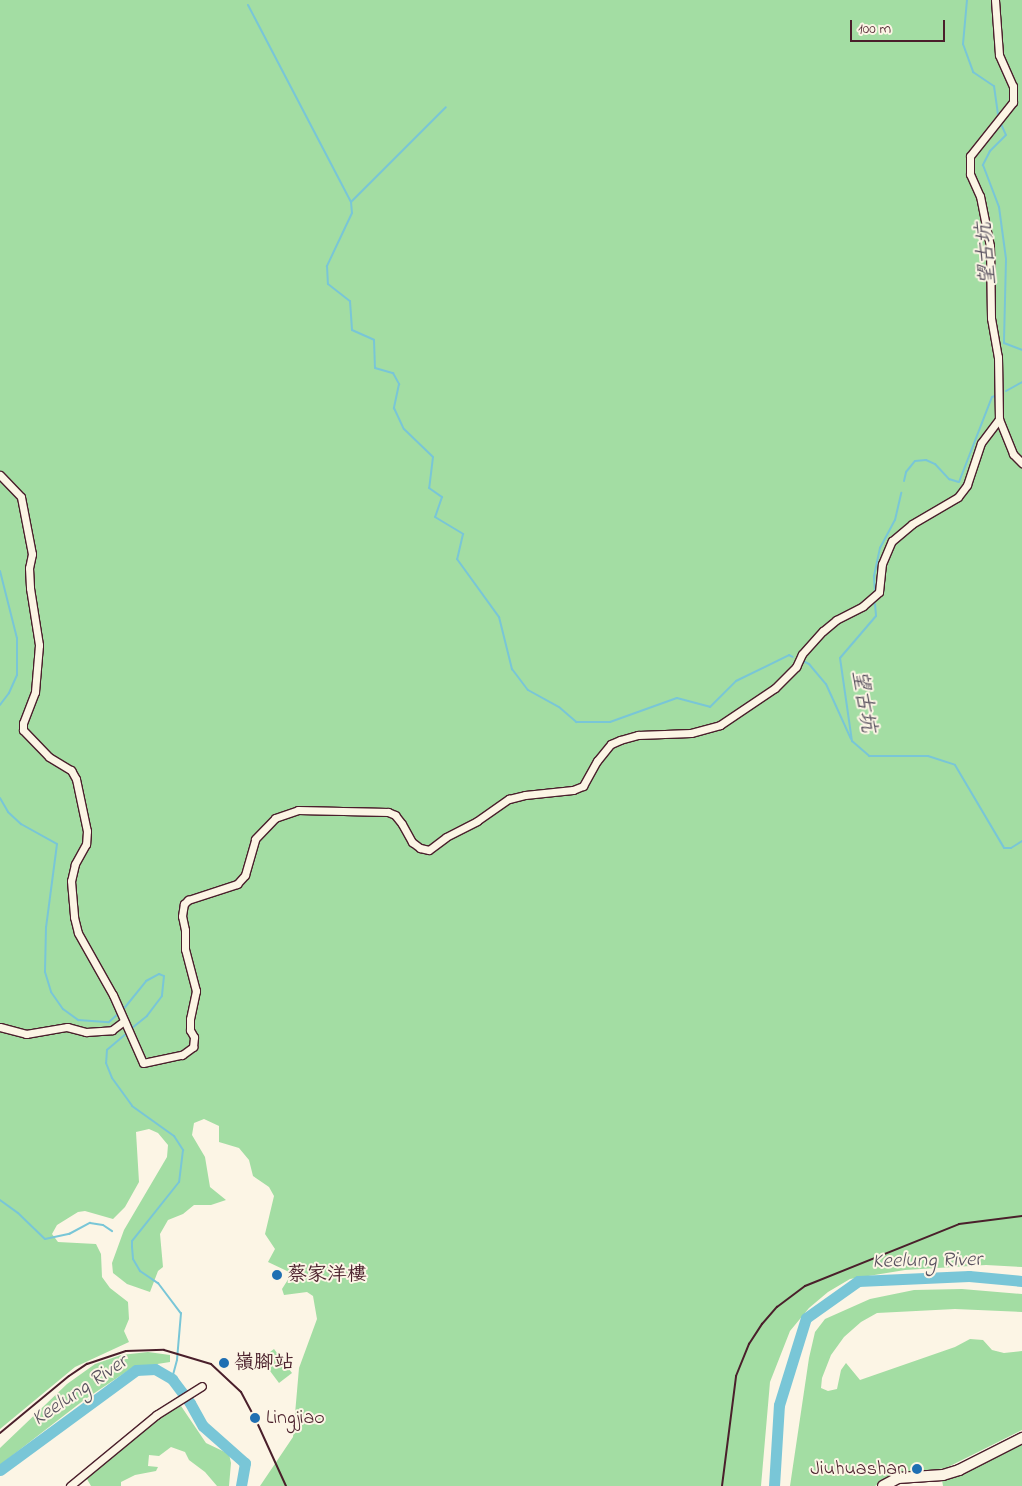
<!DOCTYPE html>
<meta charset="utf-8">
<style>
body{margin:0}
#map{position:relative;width:1022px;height:1486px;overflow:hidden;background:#fcf5e5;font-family:"Indie Flower","LXGW WenKai TC",sans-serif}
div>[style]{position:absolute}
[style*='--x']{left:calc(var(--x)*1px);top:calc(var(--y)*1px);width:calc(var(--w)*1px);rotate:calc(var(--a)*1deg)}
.green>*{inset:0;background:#a3dda3}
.stream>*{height:2px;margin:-1px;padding:0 1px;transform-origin:1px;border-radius:1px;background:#79c6d7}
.river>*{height:11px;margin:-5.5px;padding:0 5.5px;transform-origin:5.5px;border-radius:5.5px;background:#79c6d7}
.roads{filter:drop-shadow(1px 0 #4a1f2b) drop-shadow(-1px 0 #4a1f2b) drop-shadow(0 1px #4a1f2b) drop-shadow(0 -1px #4a1f2b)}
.street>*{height:7px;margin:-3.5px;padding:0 3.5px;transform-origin:3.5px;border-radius:3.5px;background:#fcf5e5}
.secondary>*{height:10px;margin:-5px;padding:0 5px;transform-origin:5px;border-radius:5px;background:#fcf5e5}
.rail>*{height:2px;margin:-1px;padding:0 1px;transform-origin:1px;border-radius:1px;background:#4a1f2b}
.dots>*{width:14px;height:14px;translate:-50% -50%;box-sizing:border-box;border:2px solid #fcf5e5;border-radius:50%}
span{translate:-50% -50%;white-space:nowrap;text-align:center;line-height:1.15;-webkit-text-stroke:4px #fcf5e5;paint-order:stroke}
.poi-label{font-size:20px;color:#4a1f2b}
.left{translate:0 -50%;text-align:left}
.right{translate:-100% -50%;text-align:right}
.water-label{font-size:21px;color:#58515f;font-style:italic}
.scale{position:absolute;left:850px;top:20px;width:95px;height:22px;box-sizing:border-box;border:2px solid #4a1f2b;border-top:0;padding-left:6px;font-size:15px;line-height:18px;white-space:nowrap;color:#4a1f2b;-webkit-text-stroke:4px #fcf5e5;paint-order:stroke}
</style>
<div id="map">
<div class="green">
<div style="clip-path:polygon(0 0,1022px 0,1022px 1267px,986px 1265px,905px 1270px,850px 1279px,828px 1292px,809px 1308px,790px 1331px,770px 1382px,761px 1486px,260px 1486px,293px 1437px,299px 1368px,317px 1319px,313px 1296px,307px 1292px,284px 1295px,282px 1289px,289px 1278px,287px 1271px,268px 1262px,275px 1249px,265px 1234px,274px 1196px,269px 1187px,253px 1176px,249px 1160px,239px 1148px,219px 1142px,219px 1126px,204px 1119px,194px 1123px,192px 1135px,205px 1157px,210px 1187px,226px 1200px,211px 1205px,194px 1205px,183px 1214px,168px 1220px,160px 1234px,163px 1267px,158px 1271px,150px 1292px,127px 1284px,113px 1273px,112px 1263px,124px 1230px,167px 1157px,168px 1145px,158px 1133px,149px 1129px,136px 1132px,139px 1182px,125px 1207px,113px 1219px,85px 1211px,78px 1212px,57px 1225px,52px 1234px,58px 1242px,96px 1244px,101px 1254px,102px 1277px,110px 1288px,128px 1302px,129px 1319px,124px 1331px,129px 1342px,75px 1367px,0 1429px)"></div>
<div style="clip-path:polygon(962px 1289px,1022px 1294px,1022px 1312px,955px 1309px,877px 1313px,861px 1322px,844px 1337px,831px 1355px,822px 1378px,821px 1388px,828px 1391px,837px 1389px,841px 1370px,846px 1363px,860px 1380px,955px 1347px,970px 1339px,983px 1340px,992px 1350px,1004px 1353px,1022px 1351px,1022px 1430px,946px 1468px,894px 1475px,875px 1486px,790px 1486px,809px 1358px,815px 1332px,825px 1319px,870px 1299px,914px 1290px)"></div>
<div style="clip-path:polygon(274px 1349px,292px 1373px,279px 1383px,261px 1359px)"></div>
<div style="clip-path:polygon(148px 1352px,170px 1355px,170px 1362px,132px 1368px,84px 1400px,0 1465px,0 1448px,67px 1384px,95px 1364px,121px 1355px)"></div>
<div style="clip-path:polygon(181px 1406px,206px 1443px,229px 1454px,231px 1463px,229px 1486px,217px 1486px,205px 1472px,189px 1460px,185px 1452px,171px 1447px,159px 1456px,149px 1455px,148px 1466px,158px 1467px,156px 1471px,135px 1475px,121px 1482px,121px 1486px,91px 1486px,87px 1479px,95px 1471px,159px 1416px)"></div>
<div style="clip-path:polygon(1022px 1442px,1022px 1486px,943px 1486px,942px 1480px)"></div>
</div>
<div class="stream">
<div style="--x:967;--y:0;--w:44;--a:95.2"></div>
<div style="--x:963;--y:44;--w:30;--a:70"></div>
<div style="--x:973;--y:72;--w:25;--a:34"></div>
<div style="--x:994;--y:86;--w:30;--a:82"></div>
<div style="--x:248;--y:5;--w:222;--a:62.4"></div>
<div style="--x:351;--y:202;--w:11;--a:85"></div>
<div style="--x:352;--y:213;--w:59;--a:115.3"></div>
<div style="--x:327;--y:266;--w:18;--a:87"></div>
<div style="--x:328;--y:284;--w:28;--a:38"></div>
<div style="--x:350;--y:301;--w:29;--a:86"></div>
<div style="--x:352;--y:330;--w:24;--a:24"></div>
<div style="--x:374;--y:340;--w:28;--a:88"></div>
<div style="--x:375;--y:368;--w:19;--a:16"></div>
<div style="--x:393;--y:373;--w:13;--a:61"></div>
<div style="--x:399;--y:384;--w:25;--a:102"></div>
<div style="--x:394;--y:408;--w:23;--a:65"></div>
<div style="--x:404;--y:429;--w:40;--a:44"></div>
<div style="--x:433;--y:457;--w:31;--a:97"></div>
<div style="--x:429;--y:488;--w:16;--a:35"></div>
<div style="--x:442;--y:497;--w:21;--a:109"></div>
<div style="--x:435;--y:517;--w:33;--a:31"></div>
<div style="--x:463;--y:534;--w:26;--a:103"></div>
<div style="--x:457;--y:559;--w:72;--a:54.1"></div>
<div style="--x:499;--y:617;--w:54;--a:76"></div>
<div style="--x:512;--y:669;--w:26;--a:53"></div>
<div style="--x:528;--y:690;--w:35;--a:29"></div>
<div style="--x:559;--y:707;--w:23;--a:41"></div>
<div style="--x:576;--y:722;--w:34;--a:0"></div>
<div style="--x:610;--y:722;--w:71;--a:-19.7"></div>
<div style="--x:677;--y:698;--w:34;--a:15"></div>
<div style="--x:710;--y:707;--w:37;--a:-45"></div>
<div style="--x:736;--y:681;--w:59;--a:-26.1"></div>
<div style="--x:789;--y:655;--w:4;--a:27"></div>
<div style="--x:1001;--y:124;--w:12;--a:66"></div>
<div style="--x:1006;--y:135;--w:23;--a:135"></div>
<div style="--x:990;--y:151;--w:16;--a:117"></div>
<div style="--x:983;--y:165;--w:45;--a:69.1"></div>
<div style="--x:999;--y:207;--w:52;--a:82.3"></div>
<div style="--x:1006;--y:259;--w:84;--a:91.4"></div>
<div style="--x:1004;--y:343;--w:19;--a:21"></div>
<div style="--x:351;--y:202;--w:134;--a:-45"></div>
<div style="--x:1006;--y:391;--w:18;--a:-29"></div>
<div style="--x:904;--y:481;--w:9;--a:-77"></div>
<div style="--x:906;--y:472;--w:14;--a:-51"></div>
<div style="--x:915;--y:461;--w:11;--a:-5"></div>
<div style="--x:926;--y:460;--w:10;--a:24"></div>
<div style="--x:935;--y:464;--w:21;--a:47"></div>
<div style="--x:949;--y:479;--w:10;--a:17"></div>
<div style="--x:959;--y:482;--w:91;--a:-68.8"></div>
<div style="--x:992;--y:397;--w:3;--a:-18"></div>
<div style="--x:0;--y:571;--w:69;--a:75.8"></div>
<div style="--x:17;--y:638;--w:37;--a:90"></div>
<div style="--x:17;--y:675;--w:20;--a:114"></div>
<div style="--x:9;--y:693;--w:15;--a:127"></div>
<div style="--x:875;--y:592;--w:16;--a:-94"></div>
<div style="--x:874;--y:576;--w:29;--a:-78"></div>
<div style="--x:880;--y:548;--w:32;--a:-62"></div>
<div style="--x:895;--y:520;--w:28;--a:-77"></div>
<div style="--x:875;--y:604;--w:12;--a:85"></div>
<div style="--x:876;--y:616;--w:55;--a:130.6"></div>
<div style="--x:840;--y:658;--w:84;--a:81.8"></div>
<div style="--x:852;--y:741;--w:23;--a:41"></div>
<div style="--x:869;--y:756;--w:59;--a:0"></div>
<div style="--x:928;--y:756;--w:28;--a:18"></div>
<div style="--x:955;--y:765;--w:96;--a:59.4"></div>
<div style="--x:1004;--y:848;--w:7;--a:0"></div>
<div style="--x:1011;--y:848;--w:13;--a:-32"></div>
<div style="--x:803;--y:661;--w:7;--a:27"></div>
<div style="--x:809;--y:664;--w:26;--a:50"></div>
<div style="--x:826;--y:684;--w:60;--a:65.6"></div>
<div style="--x:0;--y:798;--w:16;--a:60"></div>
<div style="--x:8;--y:812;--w:18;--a:43"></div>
<div style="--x:21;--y:824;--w:41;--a:29.1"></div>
<div style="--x:57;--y:844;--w:84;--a:97.5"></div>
<div style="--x:46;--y:927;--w:45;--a:91.3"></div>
<div style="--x:45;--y:972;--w:21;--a:73"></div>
<div style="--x:51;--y:992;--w:21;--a:55"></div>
<div style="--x:63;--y:1009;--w:19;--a:36"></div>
<div style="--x:78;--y:1020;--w:31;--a:4"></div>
<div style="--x:109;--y:1022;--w:12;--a:-42"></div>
<div style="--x:122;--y:1011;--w:38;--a:-51"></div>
<div style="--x:146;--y:981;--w:15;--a:-28"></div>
<div style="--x:159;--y:974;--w:5;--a:22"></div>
<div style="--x:164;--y:976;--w:20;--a:96"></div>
<div style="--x:162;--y:996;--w:25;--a:127"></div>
<div style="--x:147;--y:1016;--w:22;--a:141"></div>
<div style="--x:127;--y:1033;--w:26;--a:140"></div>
<div style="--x:107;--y:1050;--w:13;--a:94"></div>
<div style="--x:106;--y:1063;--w:16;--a:68"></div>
<div style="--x:112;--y:1078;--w:34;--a:54"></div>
<div style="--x:132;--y:1106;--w:52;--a:35.5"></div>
<div style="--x:174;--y:1136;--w:17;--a:57"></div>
<div style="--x:183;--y:1150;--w:32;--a:97"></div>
<div style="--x:179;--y:1182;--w:75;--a:128.5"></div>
<div style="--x:132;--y:1241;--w:6;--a:90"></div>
<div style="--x:132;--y:1247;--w:12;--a:85"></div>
<div style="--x:133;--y:1259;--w:14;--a:60"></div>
<div style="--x:140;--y:1271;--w:22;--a:34"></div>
<div style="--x:158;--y:1283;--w:38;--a:53"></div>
<div style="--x:181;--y:1313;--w:47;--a:94.9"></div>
<div style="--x:177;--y:1360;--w:20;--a:105"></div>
<div style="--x:0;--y:1200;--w:22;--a:36"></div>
<div style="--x:18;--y:1213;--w:37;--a:44"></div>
<div style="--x:45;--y:1239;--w:25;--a:-12"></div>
<div style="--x:69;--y:1234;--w:24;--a:-28"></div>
<div style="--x:90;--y:1223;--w:13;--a:9"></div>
<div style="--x:103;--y:1225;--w:11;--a:34"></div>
</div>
<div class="river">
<div style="--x:0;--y:1470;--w:169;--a:-36.3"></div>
<div style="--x:136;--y:1370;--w:19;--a:-3"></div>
<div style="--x:155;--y:1369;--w:20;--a:30"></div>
<div style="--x:172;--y:1379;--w:30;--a:53"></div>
<div style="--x:190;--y:1403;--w:26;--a:61"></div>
<div style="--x:203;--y:1426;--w:56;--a:41.4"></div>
<div style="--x:245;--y:1463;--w:23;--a:100"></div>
<div style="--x:774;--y:1486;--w:81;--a:-86.5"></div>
<div style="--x:779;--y:1405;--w:91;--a:-72.8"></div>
<div style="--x:806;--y:1318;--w:64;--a:-35.4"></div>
<div style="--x:858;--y:1281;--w:111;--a:-2.6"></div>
<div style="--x:969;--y:1276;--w:53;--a:5.4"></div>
</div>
<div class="roads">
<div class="street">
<div style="--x:995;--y:0;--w:55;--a:85.8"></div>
<div style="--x:999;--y:55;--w:34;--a:66"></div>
<div style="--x:1013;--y:86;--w:16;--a:90"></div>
<div style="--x:1013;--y:102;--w:69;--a:128.5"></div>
<div style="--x:970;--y:156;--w:18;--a:90"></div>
<div style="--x:970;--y:174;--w:24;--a:66"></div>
<div style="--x:980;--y:196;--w:51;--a:78.7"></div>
<div style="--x:990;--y:246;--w:72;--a:89.2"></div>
<div style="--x:991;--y:318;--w:40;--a:80"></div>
<div style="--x:998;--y:357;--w:62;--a:89.1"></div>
<div style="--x:999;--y:419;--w:38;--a:68"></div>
<div style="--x:1013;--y:454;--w:13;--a:45"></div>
<div style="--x:0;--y:475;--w:30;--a:46"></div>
<div style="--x:21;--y:497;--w:58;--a:79.1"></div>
<div style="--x:32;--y:554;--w:14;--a:102"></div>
<div style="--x:29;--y:568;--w:20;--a:87"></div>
<div style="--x:30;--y:588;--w:58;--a:81"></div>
<div style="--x:39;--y:645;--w:47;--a:94.9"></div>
<div style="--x:35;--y:692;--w:33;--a:111"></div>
<div style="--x:23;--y:723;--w:7;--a:90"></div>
<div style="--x:23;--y:730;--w:37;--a:46"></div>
<div style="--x:49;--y:757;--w:26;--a:31"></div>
<div style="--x:71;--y:770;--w:10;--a:61"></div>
<div style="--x:76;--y:779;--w:53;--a:78.1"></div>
<div style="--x:87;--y:831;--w:13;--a:94"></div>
<div style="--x:86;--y:844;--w:23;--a:119"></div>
<div style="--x:75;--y:864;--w:17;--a:103"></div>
<div style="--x:71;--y:881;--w:36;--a:85"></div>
<div style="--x:74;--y:917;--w:16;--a:76"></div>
<div style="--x:78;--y:933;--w:71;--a:60.6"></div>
<div style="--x:113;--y:995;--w:74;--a:66.2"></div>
<div style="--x:143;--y:1063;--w:40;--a:-12"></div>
<div style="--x:182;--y:1055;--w:14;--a:-36"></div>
<div style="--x:193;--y:1047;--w:10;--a:-84"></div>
<div style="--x:194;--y:1037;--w:8;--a:-120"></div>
<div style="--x:190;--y:1030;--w:11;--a:-90"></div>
<div style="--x:190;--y:1019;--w:29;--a:-78"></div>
<div style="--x:196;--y:991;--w:43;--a:-104.7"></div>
<div style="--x:185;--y:949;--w:19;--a:-90"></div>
<div style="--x:185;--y:930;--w:14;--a:-102"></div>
<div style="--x:182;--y:916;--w:12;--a:-81"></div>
<div style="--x:184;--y:904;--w:6;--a:-45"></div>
<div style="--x:188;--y:900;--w:52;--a:-18.1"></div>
<div style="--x:237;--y:884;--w:12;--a:-48"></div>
<div style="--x:245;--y:875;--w:37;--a:-74"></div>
<div style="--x:255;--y:839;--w:29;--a:-46"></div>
<div style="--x:275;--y:818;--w:24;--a:-19"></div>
<div style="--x:298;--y:810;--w:90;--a:1.3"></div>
<div style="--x:388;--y:812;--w:8;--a:23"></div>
<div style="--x:395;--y:815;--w:11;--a:52"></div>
<div style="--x:402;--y:824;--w:21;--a:61"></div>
<div style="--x:412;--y:842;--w:10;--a:37"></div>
<div style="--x:420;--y:848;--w:9;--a:13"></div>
<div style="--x:429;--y:850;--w:21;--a:-37"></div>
<div style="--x:446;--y:837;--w:35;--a:-27"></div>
<div style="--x:477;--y:821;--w:39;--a:-35"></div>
<div style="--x:509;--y:799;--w:16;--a:-14"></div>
<div style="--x:525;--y:795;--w:48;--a:-5.9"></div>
<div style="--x:573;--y:790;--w:11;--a:-22"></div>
<div style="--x:583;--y:786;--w:29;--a:-61"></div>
<div style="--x:597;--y:761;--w:22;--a:-51"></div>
<div style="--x:611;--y:744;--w:10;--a:-24"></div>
<div style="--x:620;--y:740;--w:19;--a:-16"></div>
<div style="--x:638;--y:735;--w:53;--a:-2.2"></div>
<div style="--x:691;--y:733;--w:30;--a:-15"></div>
<div style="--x:720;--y:725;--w:66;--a:-33.9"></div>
<div style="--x:775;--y:688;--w:30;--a:-45"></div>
<div style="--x:796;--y:667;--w:14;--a:-65"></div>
<div style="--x:802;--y:654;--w:31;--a:-48"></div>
<div style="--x:823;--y:631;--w:17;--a:-40"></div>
<div style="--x:836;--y:620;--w:30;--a:-27"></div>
<div style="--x:863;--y:606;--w:21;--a:-41"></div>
<div style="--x:879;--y:592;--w:28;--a:-84"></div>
<div style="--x:882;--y:564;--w:25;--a:-67"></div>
<div style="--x:892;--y:541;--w:26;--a:-40"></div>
<div style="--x:912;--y:524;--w:53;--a:-30.4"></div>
<div style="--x:958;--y:497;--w:15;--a:-53"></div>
<div style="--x:967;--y:485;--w:44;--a:-71.6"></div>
<div style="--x:981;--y:443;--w:30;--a:-53"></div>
<div style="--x:0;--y:1027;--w:27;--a:15"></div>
<div style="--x:26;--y:1034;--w:42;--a:-9.7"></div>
<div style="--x:67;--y:1027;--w:20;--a:15"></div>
<div style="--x:86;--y:1032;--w:26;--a:-4"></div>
<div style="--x:112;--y:1030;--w:15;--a:-37"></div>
<div style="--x:70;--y:1486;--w:112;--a:-39.5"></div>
<div style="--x:156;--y:1415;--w:54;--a:-32.2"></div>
</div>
<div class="secondary">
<div style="--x:883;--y:1486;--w:17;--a:-28"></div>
<div style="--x:898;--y:1478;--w:45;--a:-3.8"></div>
<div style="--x:943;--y:1475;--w:17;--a:-17"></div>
<div style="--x:959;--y:1470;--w:71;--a:-26.9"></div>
</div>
</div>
<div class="rail">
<div style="--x:0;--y:1433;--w:89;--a:-39.6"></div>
<div style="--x:69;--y:1376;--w:22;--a:-34"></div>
<div style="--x:87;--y:1364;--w:41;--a:-18.4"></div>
<div style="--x:126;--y:1351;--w:38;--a:-2"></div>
<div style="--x:164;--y:1350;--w:49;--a:16.6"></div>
<div style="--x:211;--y:1364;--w:41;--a:43"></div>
<div style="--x:241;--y:1392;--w:30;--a:62"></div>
<div style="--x:255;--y:1418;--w:75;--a:65.5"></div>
<div style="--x:722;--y:1486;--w:111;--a:-82.7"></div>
<div style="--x:736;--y:1376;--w:35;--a:-68"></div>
<div style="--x:749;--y:1344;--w:24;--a:-57"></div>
<div style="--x:762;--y:1324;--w:23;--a:-49"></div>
<div style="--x:777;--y:1307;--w:35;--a:-37"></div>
<div style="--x:805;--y:1286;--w:166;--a:-21.9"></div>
<div style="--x:959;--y:1224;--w:64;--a:-7.2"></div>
</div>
<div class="dots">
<div style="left:277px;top:1275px;background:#1f6fb2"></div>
<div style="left:224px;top:1363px;background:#1f6fb2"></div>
<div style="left:255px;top:1418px;background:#1f6fb2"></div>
<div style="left:917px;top:1469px;background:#1f6fb2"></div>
</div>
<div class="poi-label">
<span class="left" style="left:287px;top:1275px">蔡家洋樓</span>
<span class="left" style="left:234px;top:1363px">嶺腳站</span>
<span class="left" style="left:266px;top:1418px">Lingjiao</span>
<span class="right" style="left:907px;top:1469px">Jiuhuashan</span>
</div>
<div class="water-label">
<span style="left:987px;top:254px;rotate:-94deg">望古坑</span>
<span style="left:863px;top:701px;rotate:81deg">望古坑</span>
<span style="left:927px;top:1261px;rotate:-1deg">Keelung River</span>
<span style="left:80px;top:1391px;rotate:-34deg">Keelung River</span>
</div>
<div class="scale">100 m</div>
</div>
